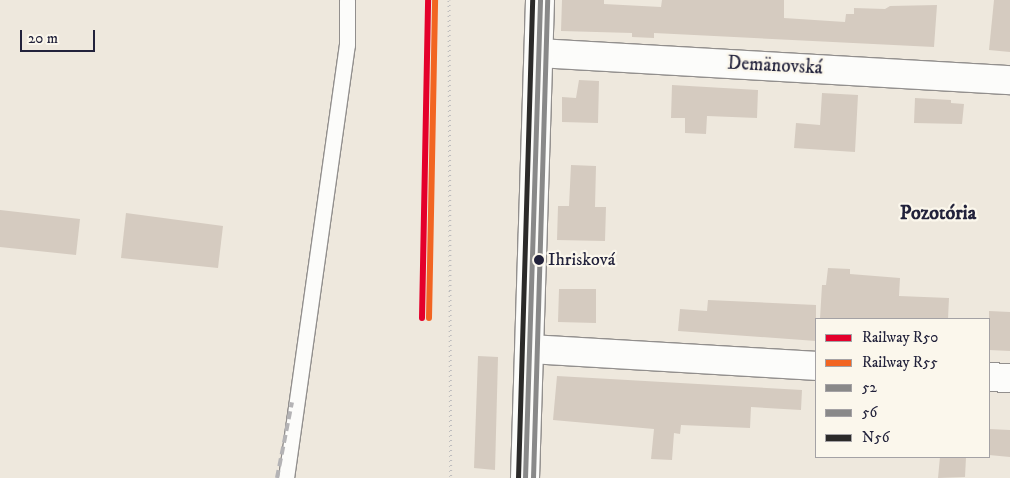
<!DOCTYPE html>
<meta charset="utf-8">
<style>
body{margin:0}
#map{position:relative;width:1010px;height:478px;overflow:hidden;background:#eee8dd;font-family:"IM FELL DW Pica",serif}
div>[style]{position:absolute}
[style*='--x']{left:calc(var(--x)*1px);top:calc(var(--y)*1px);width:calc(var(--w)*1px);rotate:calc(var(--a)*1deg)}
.building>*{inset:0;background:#d5cbc0}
.path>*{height:3px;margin-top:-1.5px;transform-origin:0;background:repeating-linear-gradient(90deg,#bebdbe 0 1px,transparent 0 5px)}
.roads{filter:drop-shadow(1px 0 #928f8d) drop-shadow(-1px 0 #928f8d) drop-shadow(0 1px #928f8d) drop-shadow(0 -1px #928f8d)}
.service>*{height:15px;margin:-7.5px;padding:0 7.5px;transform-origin:7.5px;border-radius:7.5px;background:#fcfcfa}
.minor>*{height:28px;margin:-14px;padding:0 14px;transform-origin:14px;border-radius:14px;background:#fcfcfa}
.rail>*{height:4px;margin-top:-2px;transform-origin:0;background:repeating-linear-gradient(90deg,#b4b3b5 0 8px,transparent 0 12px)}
.bus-1>*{height:5px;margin:-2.5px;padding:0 2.5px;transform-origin:2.5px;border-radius:2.5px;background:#898989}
.bus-2>*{height:5px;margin:-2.5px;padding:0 2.5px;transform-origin:2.5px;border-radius:2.5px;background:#898989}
.bus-3>*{height:5px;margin:-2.5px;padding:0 2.5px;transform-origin:2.5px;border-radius:2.5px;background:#2b2a29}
.rail-1>*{height:6px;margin:-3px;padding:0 3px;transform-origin:3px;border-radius:3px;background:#e4002b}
.rail-2>*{height:6px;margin:-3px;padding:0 3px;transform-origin:3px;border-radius:3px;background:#f26522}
.dots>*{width:14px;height:14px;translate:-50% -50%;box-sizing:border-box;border:2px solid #fbf7ec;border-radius:50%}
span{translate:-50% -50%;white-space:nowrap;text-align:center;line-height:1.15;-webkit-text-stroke:4.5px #fbf7ec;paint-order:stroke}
.bus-label{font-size:18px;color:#22223b}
.left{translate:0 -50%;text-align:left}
.street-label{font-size:19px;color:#22223b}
.neighbourhood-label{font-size:20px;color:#22223b;font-weight:700}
.legend{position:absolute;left:815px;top:318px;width:175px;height:140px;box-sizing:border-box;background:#fbf7ec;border:1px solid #a4a2a5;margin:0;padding:6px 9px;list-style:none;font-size:15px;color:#22223b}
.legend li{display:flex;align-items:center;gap:10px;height:25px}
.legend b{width:25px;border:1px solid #a4a2a5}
.scale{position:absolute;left:20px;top:30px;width:75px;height:22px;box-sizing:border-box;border:2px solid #22223b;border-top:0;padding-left:6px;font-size:15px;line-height:18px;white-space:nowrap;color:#22223b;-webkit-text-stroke:4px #fbf7ec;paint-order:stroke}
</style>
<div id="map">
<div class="building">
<div style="clip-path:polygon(562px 0,604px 0,604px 4px,661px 7px,662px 0,784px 0,784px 18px,845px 22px,846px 14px,854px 14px,854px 8px,885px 9px,890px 6px,937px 5px,934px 47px,654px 33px,654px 38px,632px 37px,632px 33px,561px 31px)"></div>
<div style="clip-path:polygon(994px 0,1010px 0,1010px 52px,989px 50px)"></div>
<div style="clip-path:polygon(579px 80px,599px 81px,598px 123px,562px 122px,562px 97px,576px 98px)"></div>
<div style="clip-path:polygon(672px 85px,758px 90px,757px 118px,707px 116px,706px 134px,685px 133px,685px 118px,671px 118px)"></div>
<div style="clip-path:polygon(822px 93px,858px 95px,855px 152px,794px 148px,796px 123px,820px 125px)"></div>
<div style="clip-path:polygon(915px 98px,951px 100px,951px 103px,964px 104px,962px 124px,914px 123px)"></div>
<div style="clip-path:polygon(571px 165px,596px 166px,595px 207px,606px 207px,605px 241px,557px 240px,558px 206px,569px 206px)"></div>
<div style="clip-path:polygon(0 210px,80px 219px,76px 255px,0 247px)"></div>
<div style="clip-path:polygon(126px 213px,223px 226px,218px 268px,121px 258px)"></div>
<div style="clip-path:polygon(828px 268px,850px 269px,850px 274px,900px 278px,899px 296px,949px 298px,948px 319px,820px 319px,822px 285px,826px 285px)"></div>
<div style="clip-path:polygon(559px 289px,596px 289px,596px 323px,558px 322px)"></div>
<div style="clip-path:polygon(708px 300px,816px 305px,816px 341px,678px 331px,680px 309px,707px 311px)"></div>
<div style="clip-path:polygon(989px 311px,1010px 312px,1010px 351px,989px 350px)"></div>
<div style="clip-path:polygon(478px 356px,498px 357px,495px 470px,474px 468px)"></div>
<div style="clip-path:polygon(557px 376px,802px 390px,801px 410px,751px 407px,750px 428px,681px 425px,680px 434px,674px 433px,672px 460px,651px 459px,654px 429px,553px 420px)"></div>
<div style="clip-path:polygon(989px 429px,1010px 430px,1010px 457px,989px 455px)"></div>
<div style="clip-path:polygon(940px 457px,966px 457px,965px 477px,938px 478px)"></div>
</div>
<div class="path">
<div style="--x:449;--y:0;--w:478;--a:89.8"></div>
</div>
<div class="roads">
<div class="service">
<div style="--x:286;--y:478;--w:437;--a:-82"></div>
<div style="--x:347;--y:45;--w:45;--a:-90"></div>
</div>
<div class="minor">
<div style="--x:539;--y:53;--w:472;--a:3.3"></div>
<div style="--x:531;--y:349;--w:286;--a:3.4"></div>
<div style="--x:989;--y:377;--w:21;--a:3"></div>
<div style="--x:525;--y:478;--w:478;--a:-88.2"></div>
</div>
</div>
<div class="rail">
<div style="--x:277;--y:478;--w:77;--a:-78.8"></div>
</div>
<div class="bus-1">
<div style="--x:525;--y:478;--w:478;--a:-88.2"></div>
</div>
<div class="bus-2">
<div style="--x:533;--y:478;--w:478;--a:-88.3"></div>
</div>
<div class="bus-3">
<div style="--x:518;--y:478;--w:478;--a:-88.3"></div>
</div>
<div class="rail-1">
<div style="--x:422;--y:318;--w:318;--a:-88.9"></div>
</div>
<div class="rail-2">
<div style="--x:429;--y:318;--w:318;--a:-88.9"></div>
</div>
<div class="dots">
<div style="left:539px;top:260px;background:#22223b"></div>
</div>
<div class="bus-label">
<span class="left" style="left:548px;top:260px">Ihrisková</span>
</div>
<div class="street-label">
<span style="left:775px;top:66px;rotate:3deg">Demänovská</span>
</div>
<div class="neighbourhood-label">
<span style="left:938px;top:213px">Pozotória</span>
</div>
<ul class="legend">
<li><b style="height:6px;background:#e4002b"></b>Railway R50</li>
<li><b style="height:6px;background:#f26522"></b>Railway R55</li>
<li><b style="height:6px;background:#898989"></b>52</li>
<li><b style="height:6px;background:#898989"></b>56</li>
<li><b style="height:6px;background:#2b2a29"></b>N56</li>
</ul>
<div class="scale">20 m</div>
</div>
